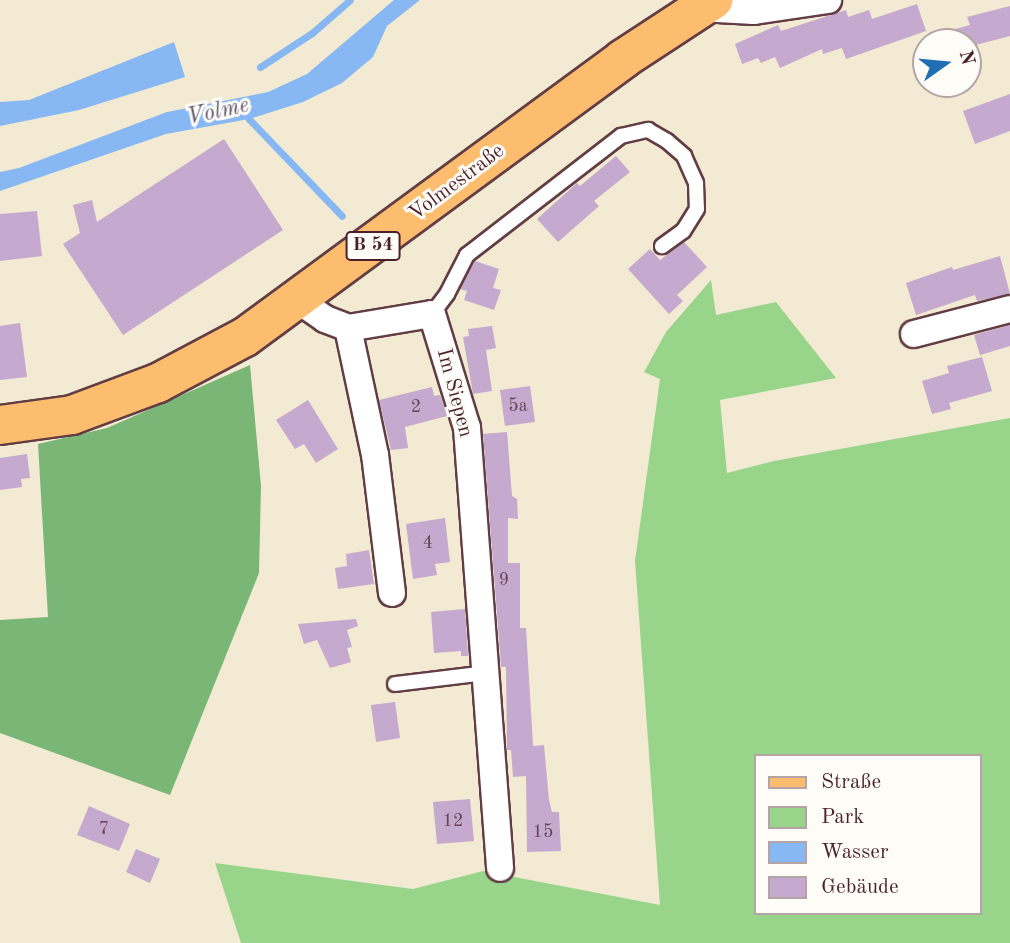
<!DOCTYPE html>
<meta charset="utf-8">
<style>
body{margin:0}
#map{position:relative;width:1010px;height:943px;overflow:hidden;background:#f2ead2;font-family:"Old Standard TT",serif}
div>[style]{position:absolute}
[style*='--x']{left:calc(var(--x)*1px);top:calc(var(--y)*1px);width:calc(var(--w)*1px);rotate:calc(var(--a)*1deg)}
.green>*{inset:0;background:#98d58a}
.forest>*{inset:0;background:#7ab676}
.water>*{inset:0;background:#87b8f3}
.stream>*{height:7px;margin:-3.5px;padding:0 3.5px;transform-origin:3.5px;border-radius:3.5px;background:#87b8f3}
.building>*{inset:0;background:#c5a9ce}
.roads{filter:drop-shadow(2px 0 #633d44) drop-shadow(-2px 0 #633d44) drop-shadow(0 2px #633d44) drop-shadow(0 -2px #633d44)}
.lane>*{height:14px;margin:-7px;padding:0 7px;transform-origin:7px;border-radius:7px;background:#fff}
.street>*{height:26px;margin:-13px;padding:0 13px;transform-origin:13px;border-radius:13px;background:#fff}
.primary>*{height:38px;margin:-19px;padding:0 19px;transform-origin:19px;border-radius:19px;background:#fcbd6f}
span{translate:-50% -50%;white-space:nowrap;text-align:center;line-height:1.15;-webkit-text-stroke:6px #fdfcf7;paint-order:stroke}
.number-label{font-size:18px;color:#694254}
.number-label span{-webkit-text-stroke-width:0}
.shield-label span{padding:2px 5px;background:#fdfcf7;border:2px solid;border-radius:5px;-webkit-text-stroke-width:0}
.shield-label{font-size:19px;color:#4a1f2b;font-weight:700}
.street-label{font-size:21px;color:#4a1f2b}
.water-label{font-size:23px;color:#5f5571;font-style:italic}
.legend{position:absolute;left:754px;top:754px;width:228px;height:161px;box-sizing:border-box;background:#fdfcf7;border:2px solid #b5a4a5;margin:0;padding:9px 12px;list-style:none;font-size:21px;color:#4a1f2b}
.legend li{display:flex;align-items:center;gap:14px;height:35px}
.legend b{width:35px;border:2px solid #b5a4a5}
.north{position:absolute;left:912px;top:28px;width:70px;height:70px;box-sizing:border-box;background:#fdfcf7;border:2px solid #b5a4a5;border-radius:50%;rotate:75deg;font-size:19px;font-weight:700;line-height:28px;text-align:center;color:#4a1f2b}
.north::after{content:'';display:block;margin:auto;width:24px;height:32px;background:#1f6fb2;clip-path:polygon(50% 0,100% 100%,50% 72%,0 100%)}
</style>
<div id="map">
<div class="green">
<div style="clip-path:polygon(evenodd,711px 280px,716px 315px,776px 302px,836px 378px,720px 400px,727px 473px,774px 461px,1010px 418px,1010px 943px,241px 943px,215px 863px,413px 889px,483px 871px,660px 905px,635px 561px,660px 379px,644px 372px,666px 332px,711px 280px,756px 756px,980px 756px,980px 913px,756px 913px,756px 756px)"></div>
</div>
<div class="forest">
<div style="clip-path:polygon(250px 365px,261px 486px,259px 573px,170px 795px,0 733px,0 620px,48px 617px,38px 444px,107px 428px)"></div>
</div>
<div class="water">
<div style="clip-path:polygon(394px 0,420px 0,387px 26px,373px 57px,342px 83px,303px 102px,249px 119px,166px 134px,0 191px,0 172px,19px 168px,167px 112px,268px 92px,307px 74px)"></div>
<div style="clip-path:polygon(174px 42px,185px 77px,79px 110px,0 126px,0 102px,29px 100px)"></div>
</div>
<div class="stream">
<div style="--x:260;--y:67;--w:62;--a:-33.2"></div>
<div style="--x:312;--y:33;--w:50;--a:-41"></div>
<div style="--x:249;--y:110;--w:9;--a:90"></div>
<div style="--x:249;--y:119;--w:134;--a:46.2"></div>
</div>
<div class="building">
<div style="clip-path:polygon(917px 4px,926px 31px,846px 59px,842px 48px,823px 54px,822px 49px,780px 68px,775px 57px,761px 63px,758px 58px,742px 64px,735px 44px,778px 25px,781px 31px,846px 10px,848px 17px,869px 10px,872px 19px)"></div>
<div style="clip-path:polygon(1010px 6px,1010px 36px,968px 47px,968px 42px,929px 42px,929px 36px,970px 25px,967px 17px)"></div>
<div style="clip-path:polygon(1010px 94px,1010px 131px,975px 144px,963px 111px)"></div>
<div style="clip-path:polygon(224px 139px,283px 230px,123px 335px,63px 244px,80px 233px,73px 205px,92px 200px,97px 222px)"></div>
<div style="clip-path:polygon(616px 156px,630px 172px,594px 201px,599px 206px,558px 242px,537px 219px,577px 183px,580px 186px)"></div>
<div style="clip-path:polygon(37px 211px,42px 256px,0 261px,0 214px)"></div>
<div style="clip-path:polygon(684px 242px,707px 267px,677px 295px,683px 301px,669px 314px,628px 269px,650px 249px,660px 260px)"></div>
<div style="clip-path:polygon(1000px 256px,1010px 294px,977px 301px,975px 295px,916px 315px,906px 283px,952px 267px,953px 270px)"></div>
<div style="clip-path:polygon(475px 261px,499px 269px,493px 288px,501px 290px,494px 310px,464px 300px,467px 291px,460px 289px)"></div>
<div style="clip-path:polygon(20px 323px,27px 377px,0 380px,0 326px)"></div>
<div style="clip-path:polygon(1010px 325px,1010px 346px,980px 355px,974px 335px)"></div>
<div style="clip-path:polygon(492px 326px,496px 348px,486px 350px,492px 391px,473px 394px,463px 337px,469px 336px,468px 329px)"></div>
<div style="clip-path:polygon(982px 357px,992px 391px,949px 403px,951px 409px,932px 414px,922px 381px,949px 373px,947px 366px)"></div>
<div style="clip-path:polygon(530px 386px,535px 422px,505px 426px,500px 390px)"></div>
<div style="clip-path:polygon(432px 387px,434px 396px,440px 395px,447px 416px,405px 427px,408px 448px,391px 450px,379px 400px)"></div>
<div style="clip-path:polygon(308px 400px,338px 449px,316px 463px,304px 444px,295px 449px,276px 420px)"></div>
<div style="clip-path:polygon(507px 432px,512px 496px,517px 499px,518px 519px,508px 518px,508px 563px,520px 563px,520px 628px,526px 628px,533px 746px,544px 745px,549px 800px,552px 812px,559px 812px,561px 851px,527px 852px,526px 776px,513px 777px,511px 750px,507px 750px,506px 667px,501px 667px,500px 652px,483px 434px)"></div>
<div style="clip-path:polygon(27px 454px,30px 478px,21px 479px,22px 487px,0 490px,0 458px)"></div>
<div style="clip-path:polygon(445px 518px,450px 562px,435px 564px,437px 575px,413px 579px,406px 524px)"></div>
<div style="clip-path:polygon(369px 550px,374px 584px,338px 589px,335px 568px,347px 566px,346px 554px)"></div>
<div style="clip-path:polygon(465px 609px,468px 656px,461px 656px,461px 651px,434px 653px,431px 612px)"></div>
<div style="clip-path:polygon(356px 619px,358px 626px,347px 630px,352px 647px,347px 648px,351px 662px,330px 668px,317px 640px,304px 644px,298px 624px)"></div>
<div style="clip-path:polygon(395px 702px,400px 738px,376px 742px,371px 705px)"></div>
<div style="clip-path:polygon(470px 799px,474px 841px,437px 844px,433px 802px)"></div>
<div style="clip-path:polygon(89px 806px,130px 824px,119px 851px,77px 835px)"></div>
<div style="clip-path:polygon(136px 849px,160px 859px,150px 883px,126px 872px)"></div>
</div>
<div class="roads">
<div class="lane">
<div style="--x:432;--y:314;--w:25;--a:-53"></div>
<div style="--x:447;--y:294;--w:44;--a:-62.9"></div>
<div style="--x:467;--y:255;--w:195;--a:-37.7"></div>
<div style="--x:621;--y:136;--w:28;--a:-13"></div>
<div style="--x:648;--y:130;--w:22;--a:30"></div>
<div style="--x:667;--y:141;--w:23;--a:41"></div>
<div style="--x:684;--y:156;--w:30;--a:66"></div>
<div style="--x:696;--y:183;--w:26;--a:88"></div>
<div style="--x:697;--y:209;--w:26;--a:122"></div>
<div style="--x:683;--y:231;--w:26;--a:144"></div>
<div style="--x:395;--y:684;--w:92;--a:-6.9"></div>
</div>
<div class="street">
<div style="--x:699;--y:8;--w:55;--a:3.1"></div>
<div style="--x:754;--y:11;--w:75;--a:-8.5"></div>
<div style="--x:298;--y:300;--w:33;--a:35"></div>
<div style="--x:325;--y:319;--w:25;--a:21"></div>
<div style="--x:914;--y:334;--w:99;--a:-14.6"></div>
<div style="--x:392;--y:593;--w:139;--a:-97"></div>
<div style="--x:375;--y:455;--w:130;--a:-102"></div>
<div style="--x:348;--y:328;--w:85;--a:-9.5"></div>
<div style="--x:432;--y:314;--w:119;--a:72.9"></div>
<div style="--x:467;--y:428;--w:441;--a:85.7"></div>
</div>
<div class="primary">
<div style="--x:0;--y:425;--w:73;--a:-7.9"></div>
<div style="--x:72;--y:415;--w:92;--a:-20.4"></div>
<div style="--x:158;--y:383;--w:98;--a:-27.9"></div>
<div style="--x:245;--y:337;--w:469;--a:-36.3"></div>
<div style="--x:623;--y:59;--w:108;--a:-33.2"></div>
</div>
</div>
<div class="number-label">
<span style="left:518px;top:406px">5a</span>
<span style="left:416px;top:407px">2</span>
<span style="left:428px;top:543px">4</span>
<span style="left:504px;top:580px">9</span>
<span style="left:453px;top:821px">12</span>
<span style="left:104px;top:829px">7</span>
<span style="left:543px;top:832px">15</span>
</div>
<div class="shield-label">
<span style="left:373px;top:246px">B 54</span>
</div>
<div class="street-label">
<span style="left:457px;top:183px;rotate:-37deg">Volmestraße</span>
<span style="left:454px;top:393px;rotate:75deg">Im Siepen</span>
</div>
<div class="water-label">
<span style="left:218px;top:112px;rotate:-12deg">Volme</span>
</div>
<ul class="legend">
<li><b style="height:9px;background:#fcbd6f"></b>Straße</li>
<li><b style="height:19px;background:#98d58a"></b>Park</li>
<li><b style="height:19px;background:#87b8f3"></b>Wasser</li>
<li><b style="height:19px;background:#c5a9ce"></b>Gebäude</li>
</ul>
<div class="north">N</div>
</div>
